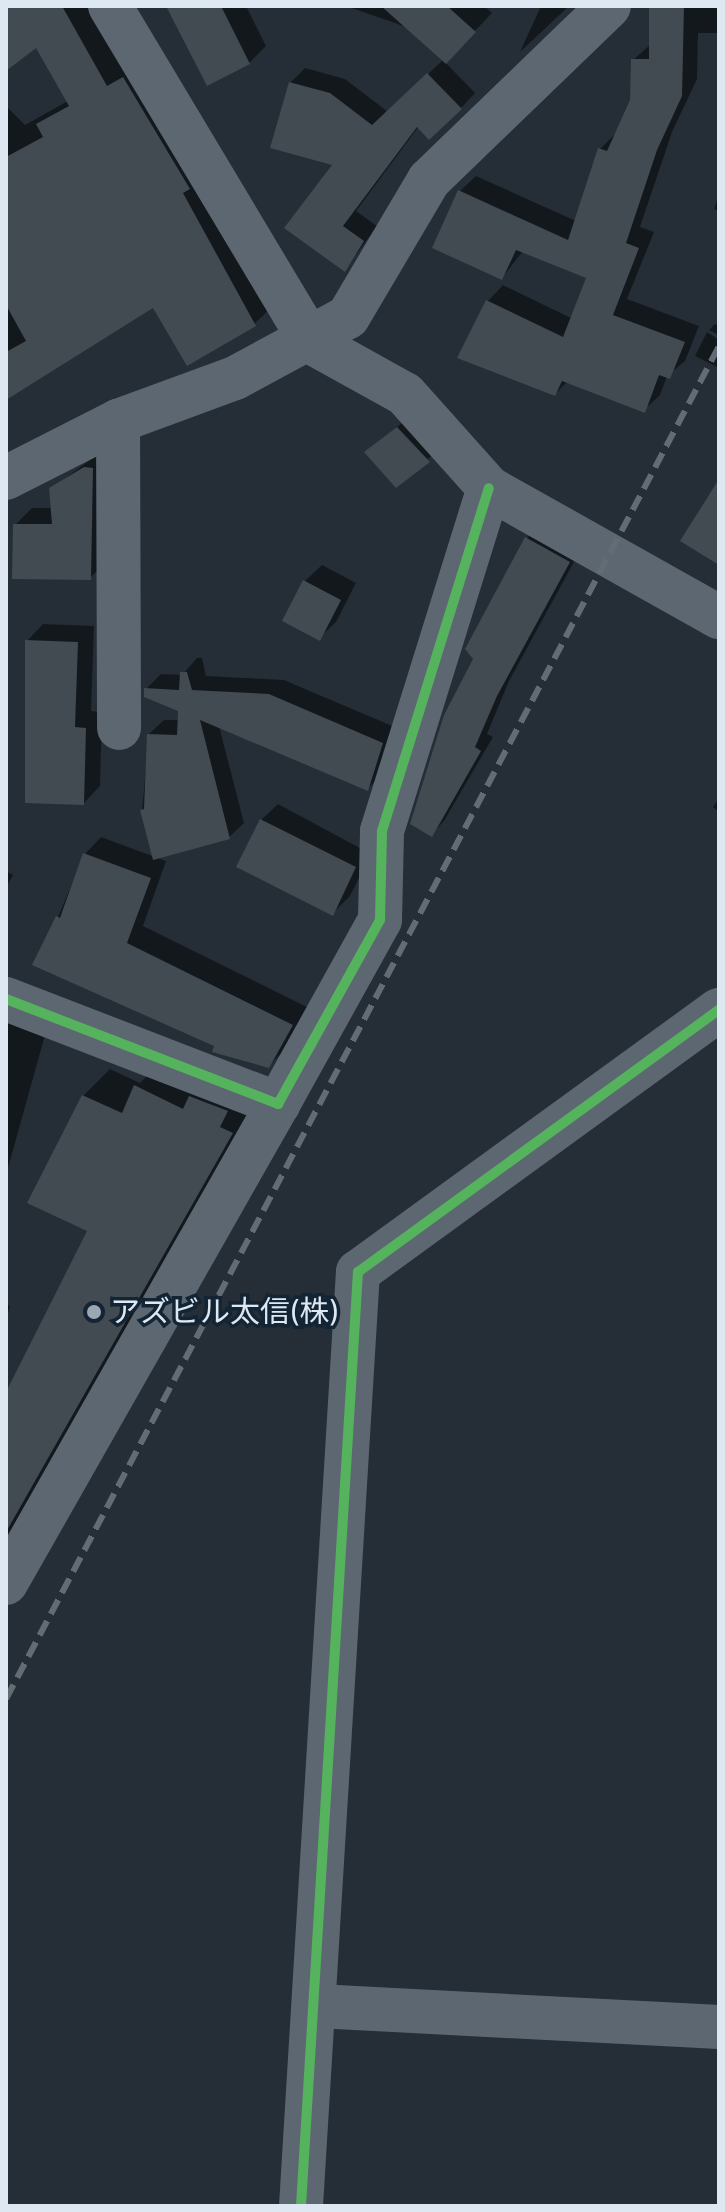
<!DOCTYPE html>
<meta charset="utf-8">
<style>
body{margin:0}
#map{position:relative;width:725px;height:2212px;overflow:hidden;background:#252e37;font-family:Cabin,"Noto Sans JP",sans-serif}
div>[style]{position:absolute}
[style*='--x']{left:calc(var(--x)*1px);top:calc(var(--y)*1px);width:calc(var(--w)*1px);rotate:calc(var(--a)*1deg)}
.shadow>*{inset:0;background:#0007}
.building>*{inset:0;background:#424a52}
.street>*{height:44px;margin:-22px;padding:0 22px;transform-origin:22px;border-radius:22px;background:#5c6771}
.rail>*{height:6px;margin-top:-3px;transform-origin:0;background:repeating-linear-gradient(90deg,#636c73 0 16px,transparent 0 24px)}
.cycleway>*{height:10px;margin:-5px;padding:0 5px;transform-origin:5px;border-radius:5px;background:#56b35d}
.dots>*{width:22px;height:22px;translate:-50% -50%;box-sizing:border-box;border:4px solid #132534;border-radius:50%}
span{translate:-50% -50%;white-space:nowrap;text-align:center;line-height:1.15;-webkit-text-stroke:7px #132534;paint-order:stroke}
.poi-label{font-size:30px;color:#dde8f3}
.left{translate:0 -50%;text-align:left}
.frame{position:absolute;inset:0;border:8px solid #dde8f3;pointer-events:none}
</style>
<div id="map">
<div class="shadow">
<div style="clip-path:polygon(6px 6px,87px 6px,271px 308px,254px 324px,153px 306px,6px 381px,6px 106px,25px 125px,68px 101px,37px 45px,6px 68px)"></div>
<div style="clip-path:polygon(168px 6px,246px 6px,266px 46px,249px 63px)"></div>
<div style="clip-path:polygon(346px 6px,484px 6px,492px 13px,445px 62px,475px 93px,461px 108px,419px 126px,356px 211px,377px 226px,345px 270px,335px 164px,290px 83px,305px 68px,345px 79px,388px 112px,444px 59px,409px 28px)"></div>
<div style="clip-path:polygon(541px 6px,569px 6px,520px 52px)"></div>
<div style="clip-path:polygon(651px 6px,719px 6px,719px 33px,698px 33px,697px 79px,672px 132px,640px 227px,654px 232px,627px 299px,699px 326px,685px 361px,667px 376px,660px 395px,644px 410px,568px 381px,555px 394px,488px 301px,503px 285px,573px 319px,589px 277px,523px 251px,502px 278px,460px 191px,476px 176px,576px 221px,600px 149px,616px 133px,632px 101px,633px 60px,651px 44px)"></div>
<div style="clip-path:polygon(719px 194px,719px 211px,714px 209px)"></div>
<div style="clip-path:polygon(715px 324px,719px 326px,719px 335px,709px 330px)"></div>
<div style="clip-path:polygon(707px 332px,719px 340px,719px 368px,695px 356px)"></div>
<div style="clip-path:polygon(415px 412px,446px 444px,396px 485px,367px 452px)"></div>
<div style="clip-path:polygon(102px 451px,107px 561px,90px 578px,15px 525px,32px 508px,52px 508px,51px 489px)"></div>
<div style="clip-path:polygon(540px 525px,581px 549px,509px 681px,487px 734px,493px 737px,444px 821px,432px 834px,527px 538px)"></div>
<div style="clip-path:polygon(322px 565px,356px 583px,336px 622px,319px 638px,305px 581px)"></div>
<div style="clip-path:polygon(43px 624px,94px 626px,91px 711px,102px 712px,100px 786px,84px 803px,27px 641px)"></div>
<div style="clip-path:polygon(197px 658px,202px 658px,206px 676px,284px 680px,397px 728px,383px 774px,368px 788px,219px 726px,244px 823px,229px 837px,155px 857px,166px 861px,143px 926px,309px 1008px,286px 1049px,269px 1065px,215px 1051px,217px 1045px,58px 917px,85px 854px,101px 837px,155px 857px,142px 811px,149px 734px,164px 720px,179px 720px,180px 710px,146px 689px,161px 674px,182px 675px)"></div>
<div style="clip-path:polygon(719px 798px,719px 812px,713px 807px)"></div>
<div style="clip-path:polygon(278px 804px,371px 854px,350px 896px,333px 913px,261px 820px)"></div>
<div style="clip-path:polygon(6px 871px,13px 875px,6px 888px)"></div>
<div style="clip-path:polygon(6px 997px,52px 1010px,6px 1175px)"></div>
<div style="clip-path:polygon(163px 1060px,258px 1106px,6px 1567px,6px 1397px,89px 1230px,83px 1096px,110px 1069px,140px 1083px)"></div>
<div style="clip-path:polygon(6px 1304px,10px 1306px,6px 1321px)"></div>
</div>
<div class="building">
<div style="clip-path:polygon(6px 6px,62px 6px,107px 86px,123px 77px,190px 189px,183px 193px,256px 326px,187px 366px,153px 308px,6px 400px,6px 352px,26px 341px,6px 305px,6px 157px,43px 137px,36px 124px,69px 106px,36px 48px,6px 71px)"></div>
<div style="clip-path:polygon(166px 6px,221px 6px,250px 64px,207px 86px)"></div>
<div style="clip-path:polygon(381px 6px,447px 6px,476px 32px,446px 64px)"></div>
<div style="clip-path:polygon(649px 6px,684px 6px,682px 96px,657px 150px,626px 243px,639px 248px,613px 315px,685px 342px,670px 379px,659px 375px,645px 413px,562px 381px,555px 396px,457px 358px,486px 300px,563px 337px,586px 278px,516px 250px,502px 280px,432px 248px,458px 190px,568px 240px,598px 148px,607px 151px,630px 100px,631px 59px,649px 59px)"></div>
<div style="clip-path:polygon(427px 73px,462px 109px,429px 140px,417px 127px,343px 226px,364px 241px,345px 272px,284px 228px,332px 165px,270px 148px,289px 82px,330px 93px,372px 125px)"></div>
<div style="clip-path:polygon(397px 427px,430px 462px,396px 488px,364px 452px)"></div>
<div style="clip-path:polygon(84px 467px,93px 468px,91px 580px,12px 579px,13px 524px,52px 524px,49px 488px)"></div>
<div style="clip-path:polygon(719px 479px,719px 565px,680px 541px)"></div>
<div style="clip-path:polygon(525px 537px,570px 562px,497px 696px,475px 747px,481px 751px,432px 837px,410px 824px,444px 715px,473px 659px,465px 649px)"></div>
<div style="clip-path:polygon(303px 580px,341px 600px,320px 641px,282px 621px)"></div>
<div style="clip-path:polygon(25px 640px,78px 642px,75px 727px,86px 728px,84px 805px,25px 803px)"></div>
<div style="clip-path:polygon(180px 672px,187px 672px,192px 690px,269px 694px,383px 743px,368px 791px,200px 720px,230px 839px,153px 860px,140px 810px,144px 809px,147px 734px,177px 735px,178px 711px,144px 697px,144px 688px,179px 690px)"></div>
<div style="clip-path:polygon(260px 819px,356px 867px,333px 916px,236px 867px)"></div>
<div style="clip-path:polygon(83px 853px,151px 878px,127px 943px,293px 1025px,269px 1068px,212px 1052px,214px 1046px,32px 965px,56px 916px,60px 918px)"></div>
<div style="clip-path:polygon(134px 1085px,183px 1109px,189px 1096px,228px 1111px,220px 1127px,233px 1133px,6px 1532px,6px 1392px,87px 1231px,27px 1203px,82px 1095px,122px 1113px)"></div>
</div>
<div class="street">
<div style="--x:110;--y:6;--w:392;--a:59.1"></div>
<div style="--x:311;--y:342;--w:107;--a:29"></div>
<div style="--x:405;--y:394;--w:126;--a:48.2"></div>
<div style="--x:489;--y:488;--w:264;--a:29.3"></div>
<div style="--x:118;--y:421;--w:307;--a:89.8"></div>
<div style="--x:6;--y:478;--w:126;--a:-27"></div>
<div style="--x:118;--y:421;--w:125;--a:-20.2"></div>
<div style="--x:235;--y:378;--w:128;--a:-28.4"></div>
<div style="--x:348;--y:317;--w:159;--a:-59.4"></div>
<div style="--x:429;--y:180;--w:250;--a:-44"></div>
<div style="--x:6;--y:999;--w:292;--a:21.1"></div>
<div style="--x:278;--y:1104;--w:210;--a:-61"></div>
<div style="--x:380;--y:920;--w:89;--a:-88.7"></div>
<div style="--x:382;--y:831;--w:359;--a:-72.7"></div>
<div style="--x:6;--y:1583;--w:551;--a:-60.41"></div>
<div style="--x:317;--y:2006;--w:403;--a:3"></div>
<div style="--x:301;--y:2206;--w:936;--a:-86.51"></div>
<div style="--x:358;--y:1272;--w:446;--a:-36"></div>
</div>
<div class="rail">
<div style="--x:6;--y:1699;--w:1529;--a:-62.21"></div>
</div>
<div class="cycleway">
<div style="--x:6;--y:999;--w:292;--a:21.1"></div>
<div style="--x:278;--y:1104;--w:210;--a:-61"></div>
<div style="--x:380;--y:920;--w:89;--a:-88.7"></div>
<div style="--x:382;--y:831;--w:359;--a:-72.7"></div>
<div style="--x:301;--y:2206;--w:936;--a:-86.51"></div>
<div style="--x:358;--y:1272;--w:446;--a:-36"></div>
</div>
<div class="dots">
<div style="left:94px;top:1312px;background:#9da7b1"></div>
</div>
<div class="poi-label">
<span class="left" style="left:110px;top:1312px">アズビル太信(株)</span>
</div>
<div class="frame"></div>
</div>
